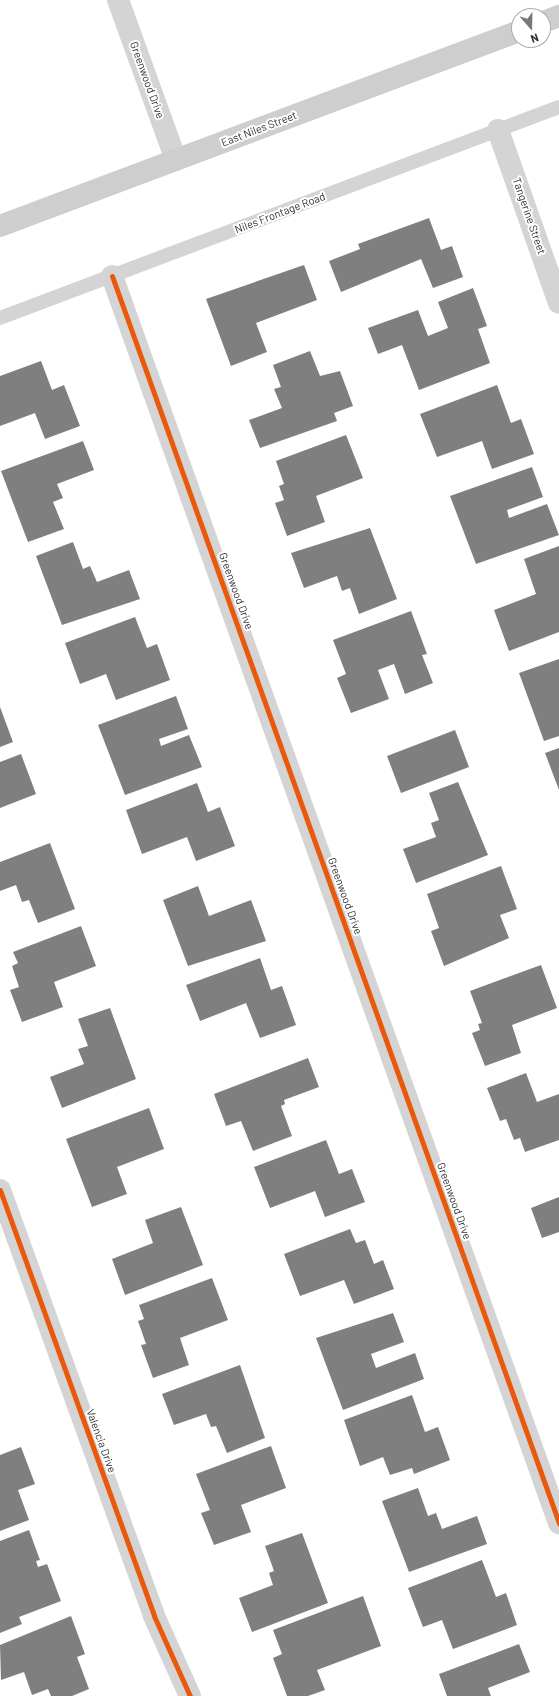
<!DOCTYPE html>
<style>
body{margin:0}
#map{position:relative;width:559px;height:1696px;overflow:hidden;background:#fff;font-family:Barlow,sans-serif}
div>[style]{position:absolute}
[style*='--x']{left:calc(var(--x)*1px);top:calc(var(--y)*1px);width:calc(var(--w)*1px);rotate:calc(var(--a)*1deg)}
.building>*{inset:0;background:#7f7f7f}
.service>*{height:14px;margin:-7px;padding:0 7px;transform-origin:7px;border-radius:7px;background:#d4d4d4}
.minor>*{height:22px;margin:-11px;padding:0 11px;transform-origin:11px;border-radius:11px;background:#d4d4d4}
.secondary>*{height:22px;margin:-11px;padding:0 11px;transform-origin:11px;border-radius:11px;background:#cecece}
.cycleway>*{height:5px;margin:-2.5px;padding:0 2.5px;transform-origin:2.5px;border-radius:2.5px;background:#e8590c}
span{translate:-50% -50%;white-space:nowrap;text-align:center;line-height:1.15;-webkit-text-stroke:4px #fff;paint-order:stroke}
.street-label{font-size:11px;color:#303030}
.north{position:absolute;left:511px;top:8px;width:40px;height:40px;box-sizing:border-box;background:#fff;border:1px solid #acacac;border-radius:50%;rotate:160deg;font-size:11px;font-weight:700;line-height:16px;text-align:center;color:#303030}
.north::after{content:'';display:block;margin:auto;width:14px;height:18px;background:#787878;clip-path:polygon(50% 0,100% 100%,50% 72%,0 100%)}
</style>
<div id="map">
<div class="building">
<div style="clip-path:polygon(429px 218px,441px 250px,452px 246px,463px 277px,433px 288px,421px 259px,341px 292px,329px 261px,360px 249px,358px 244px)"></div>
<div style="clip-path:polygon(304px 265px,317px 300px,256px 323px,267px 352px,231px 366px,206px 299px)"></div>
<div style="clip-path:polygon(473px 288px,487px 326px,478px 329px,490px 363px,419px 390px,402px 345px,378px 354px,368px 328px,418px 310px,428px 336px,448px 328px,438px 302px)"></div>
<div style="clip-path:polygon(310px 351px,320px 376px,340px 371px,353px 406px,334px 413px,337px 421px,260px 448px,249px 420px,282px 408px,274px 389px,281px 387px,273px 365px)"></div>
<div style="clip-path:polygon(41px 361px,52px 390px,64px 385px,80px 426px,45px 439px,35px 413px,0 426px,0 376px)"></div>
<div style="clip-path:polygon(497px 385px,511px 423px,521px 419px,534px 454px,492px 469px,482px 441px,437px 457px,420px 414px)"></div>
<div style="clip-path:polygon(346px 435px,363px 478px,316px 496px,325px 522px,287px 536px,275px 503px,284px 500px,279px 486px,284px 484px,276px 461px)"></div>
<div style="clip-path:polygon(83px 441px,94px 470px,57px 484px,63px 498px,53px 502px,64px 529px,28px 542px,1px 471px)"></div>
<div style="clip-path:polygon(532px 467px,543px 497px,507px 510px,509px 518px,547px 504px,559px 535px,476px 564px,450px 496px)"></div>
<div style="clip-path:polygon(370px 528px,397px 599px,359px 614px,350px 588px,342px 591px,337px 576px,304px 588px,291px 553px)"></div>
<div style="clip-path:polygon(73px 542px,83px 569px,90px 566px,97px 582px,129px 570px,140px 599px,62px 625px,36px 556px)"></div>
<div style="clip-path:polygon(559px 546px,559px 632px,509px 651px,494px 610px,536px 594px,524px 559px)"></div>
<div style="clip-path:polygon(411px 611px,427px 654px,422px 655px,433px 683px,405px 694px,394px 664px,378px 670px,389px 699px,351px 713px,337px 678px,346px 674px,333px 640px)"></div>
<div style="clip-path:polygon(135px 617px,147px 648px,157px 644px,170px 680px,116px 700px,106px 674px,80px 684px,65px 643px)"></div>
<div style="clip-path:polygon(559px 659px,559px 736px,544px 741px,519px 673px)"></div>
<div style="clip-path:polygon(176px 696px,188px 729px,159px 739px,161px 746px,189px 735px,202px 767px,125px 795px,98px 725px)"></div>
<div style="clip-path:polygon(0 707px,13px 742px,0 747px)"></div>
<div style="clip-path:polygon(455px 730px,469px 767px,401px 793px,387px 756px)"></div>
<div style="clip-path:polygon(559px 748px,559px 790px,545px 753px)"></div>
<div style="clip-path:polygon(21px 754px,36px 794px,0 808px,0 762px)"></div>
<div style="clip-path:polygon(458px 782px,488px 855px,416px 883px,403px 849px,436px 837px,431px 823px,439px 820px,429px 793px)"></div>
<div style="clip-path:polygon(197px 783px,208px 812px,220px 807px,235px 846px,196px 861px,187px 837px,142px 854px,126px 810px)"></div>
<div style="clip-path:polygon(50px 843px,75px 909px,38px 923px,29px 900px,22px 902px,16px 885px,0 891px,0 862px)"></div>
<div style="clip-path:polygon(501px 866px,517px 909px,500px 915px,509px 938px,444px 966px,431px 931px,439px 928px,427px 894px)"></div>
<div style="clip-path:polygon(198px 886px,209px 916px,251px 900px,266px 941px,188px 966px,163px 900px)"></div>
<div style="clip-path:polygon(81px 926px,96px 966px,54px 982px,63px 1007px,22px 1022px,10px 990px,19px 987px,12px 966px,18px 963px,13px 952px)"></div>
<div style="clip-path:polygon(260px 958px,271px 990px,282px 986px,296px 1025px,260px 1038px,246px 1003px,200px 1021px,186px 985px)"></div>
<div style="clip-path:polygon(541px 965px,557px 1008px,512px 1025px,521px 1053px,485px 1066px,472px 1033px,480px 1030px,478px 1024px,482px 1023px,470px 991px)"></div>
<div style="clip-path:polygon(110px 1008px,136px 1079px,62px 1108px,50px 1077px,84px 1064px,78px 1049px,88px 1046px,78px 1019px)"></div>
<div style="clip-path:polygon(308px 1058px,319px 1087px,284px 1100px,285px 1104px,281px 1106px,292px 1136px,253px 1151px,241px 1121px,226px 1126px,214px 1094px)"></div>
<div style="clip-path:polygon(526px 1073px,537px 1102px,559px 1094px,559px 1140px,525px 1152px,520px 1138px,514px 1140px,506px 1119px,500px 1121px,487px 1088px)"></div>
<div style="clip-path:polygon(149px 1108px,164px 1149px,117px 1167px,127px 1194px,92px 1207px,66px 1139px)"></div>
<div style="clip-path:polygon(326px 1140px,339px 1174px,352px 1169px,365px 1202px,325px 1217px,315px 1191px,270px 1208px,254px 1167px)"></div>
<div style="clip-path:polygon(559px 1197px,559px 1232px,542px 1238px,531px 1208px)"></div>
<div style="clip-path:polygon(181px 1207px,203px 1265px,125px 1295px,112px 1259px,153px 1243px,145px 1220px)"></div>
<div style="clip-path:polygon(350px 1229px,356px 1243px,365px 1240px,374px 1264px,383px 1260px,394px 1289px,354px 1304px,344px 1280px,300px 1296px,284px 1254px)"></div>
<div style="clip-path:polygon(212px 1278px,228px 1320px,180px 1338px,189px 1365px,153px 1378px,141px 1345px,146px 1344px,138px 1321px,144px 1319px,139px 1305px)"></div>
<div style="clip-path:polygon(393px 1313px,404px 1342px,371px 1354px,376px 1368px,415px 1353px,424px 1379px,343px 1410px,316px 1338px)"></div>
<div style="clip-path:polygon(240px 1365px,265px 1438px,227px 1453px,216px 1426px,211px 1427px,206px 1414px,174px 1425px,162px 1394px)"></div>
<div style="clip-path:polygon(412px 1395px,425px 1432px,438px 1427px,450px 1460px,414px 1474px,412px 1468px,390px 1475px,383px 1457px,360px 1466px,344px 1420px)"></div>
<div style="clip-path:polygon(271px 1446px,286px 1488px,241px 1505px,251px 1532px,214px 1545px,201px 1513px,210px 1510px,196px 1474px)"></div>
<div style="clip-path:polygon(21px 1447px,35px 1484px,18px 1490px,29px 1520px,0 1531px,0 1455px)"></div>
<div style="clip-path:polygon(418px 1488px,428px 1516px,436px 1513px,442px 1529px,477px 1516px,487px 1544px,409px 1572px,382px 1501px)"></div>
<div style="clip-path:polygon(29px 1530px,40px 1560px,36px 1561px,38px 1567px,47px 1564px,61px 1601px,19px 1617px,22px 1624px,0 1633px,0 1541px)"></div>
<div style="clip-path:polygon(302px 1533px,328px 1603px,252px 1632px,239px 1598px,273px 1585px,269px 1573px,274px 1571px,265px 1546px)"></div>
<div style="clip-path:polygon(482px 1560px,496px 1597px,506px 1593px,517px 1625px,453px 1649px,442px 1620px,423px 1627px,408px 1588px)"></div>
<div style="clip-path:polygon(363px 1596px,381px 1646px,317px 1670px,325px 1690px,308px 1696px,287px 1696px,273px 1658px,282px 1654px,273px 1630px)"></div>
<div style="clip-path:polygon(71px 1616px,85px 1654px,77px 1657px,89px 1689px,72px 1696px,51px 1696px,48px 1689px,32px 1695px,24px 1672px,1px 1680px,0 1645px)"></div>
<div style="clip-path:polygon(519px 1644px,530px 1672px,488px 1688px,491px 1696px,447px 1696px,439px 1674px)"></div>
</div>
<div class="service">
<div style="--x:0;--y:318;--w:597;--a:-20.68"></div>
</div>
<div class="minor">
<div style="--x:118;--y:0;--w:170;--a:70.1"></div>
<div style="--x:498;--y:130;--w:183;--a:70.6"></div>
<div style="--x:112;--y:276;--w:1325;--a:70.28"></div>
<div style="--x:0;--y:1190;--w:453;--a:70.1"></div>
<div style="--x:154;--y:1616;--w:88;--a:65.8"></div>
</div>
<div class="secondary">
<div style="--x:543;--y:22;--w:17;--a:-21"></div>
<div style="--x:0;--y:226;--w:554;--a:-20.59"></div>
</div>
<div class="cycleway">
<div style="--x:112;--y:276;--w:1325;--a:70.28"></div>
<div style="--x:0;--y:1190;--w:453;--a:70.1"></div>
<div style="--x:154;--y:1616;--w:88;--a:65.8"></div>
</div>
<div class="street-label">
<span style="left:147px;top:80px;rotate:70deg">Greenwood Drive</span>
<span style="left:259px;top:129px;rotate:-21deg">East Niles Street</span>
<span style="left:280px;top:213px;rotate:-21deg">Niles Frontage Road</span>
<span style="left:529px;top:216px;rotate:71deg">Tangerine Street</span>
<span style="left:236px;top:591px;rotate:70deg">Greenwood Drive</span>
<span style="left:345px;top:896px;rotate:70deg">Greenwood Drive</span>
<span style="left:454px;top:1201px;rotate:70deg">Greenwood Drive</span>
<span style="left:101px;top:1441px;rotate:70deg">Valencia Drive</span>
</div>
<div class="north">N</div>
</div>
